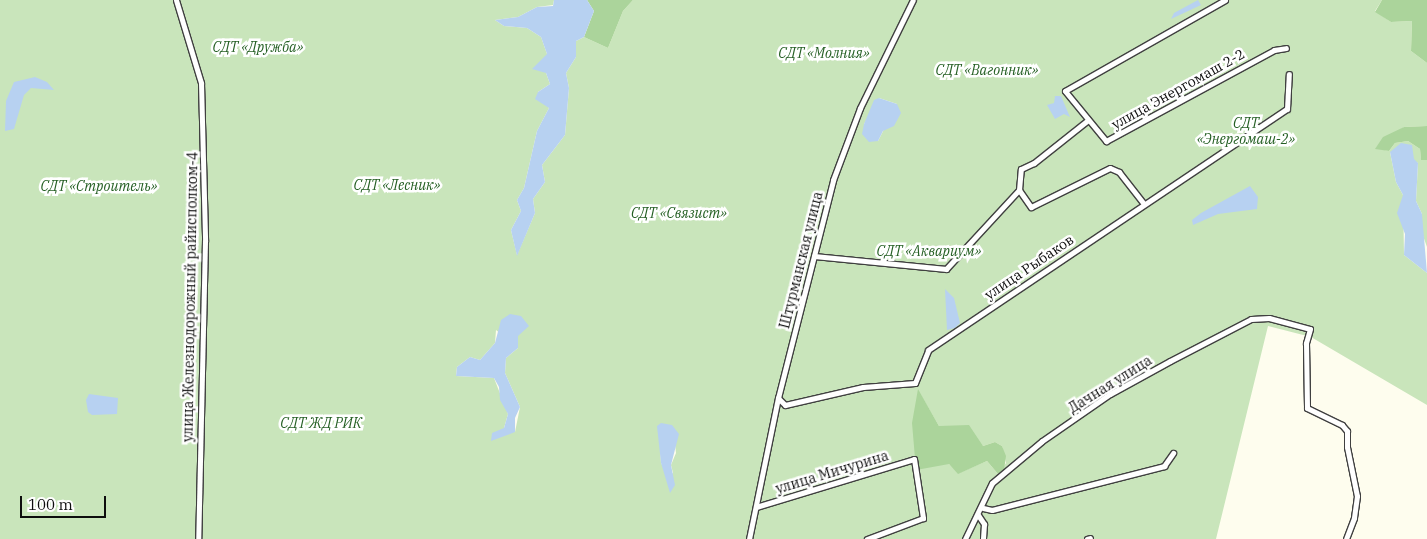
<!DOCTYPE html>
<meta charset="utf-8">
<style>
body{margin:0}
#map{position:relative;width:1427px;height:539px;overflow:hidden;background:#fefdee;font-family:"IBM Plex Serif",serif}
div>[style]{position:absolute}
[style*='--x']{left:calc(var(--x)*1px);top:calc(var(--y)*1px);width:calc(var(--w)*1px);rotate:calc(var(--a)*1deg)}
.green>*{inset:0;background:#c9e5bb}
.forest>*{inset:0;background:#abd49b}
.water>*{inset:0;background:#b7d1f1}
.roads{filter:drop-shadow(1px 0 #404040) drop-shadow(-1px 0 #404040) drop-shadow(0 1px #404040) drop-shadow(0 -1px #404040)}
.minor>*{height:5px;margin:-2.5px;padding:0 2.5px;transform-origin:2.5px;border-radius:2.5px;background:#fff}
span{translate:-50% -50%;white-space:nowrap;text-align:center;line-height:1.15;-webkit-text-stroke:5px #fff;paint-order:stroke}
.park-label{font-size:14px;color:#245f23;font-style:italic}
.street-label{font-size:14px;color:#0d0d0d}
.scale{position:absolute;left:20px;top:496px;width:86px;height:22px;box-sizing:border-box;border:2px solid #0d0d0d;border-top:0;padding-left:6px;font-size:15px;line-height:18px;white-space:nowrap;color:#0d0d0d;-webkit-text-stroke:4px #fff;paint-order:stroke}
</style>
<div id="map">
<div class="green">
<div style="clip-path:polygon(evenodd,0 0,554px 0,553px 5px,537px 7px,518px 17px,495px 20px,504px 26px,527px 28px,541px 37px,547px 54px,546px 73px,550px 84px,538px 92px,549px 108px,537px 131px,524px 188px,517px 200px,521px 211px,511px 230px,517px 255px,535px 213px,533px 199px,545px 182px,542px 165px,565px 135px,569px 88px,566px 73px,576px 57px,576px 41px,584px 37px,608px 48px,623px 11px,633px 0,1382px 0,1375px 11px,1391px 22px,1412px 21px,1411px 51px,1427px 63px,1427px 126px,1404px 127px,1376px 148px,1389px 151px,1395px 143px,1408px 141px,1420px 149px,1421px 159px,1427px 160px,1427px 247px,1422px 233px,1422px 214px,1416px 201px,1418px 163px,1390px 152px,1396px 182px,1403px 195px,1404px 255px,1427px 273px,1427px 405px,1311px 337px,1268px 326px,1216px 539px,0 539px,0 0,879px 98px,897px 104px,878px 141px,864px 124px,879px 98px,0 0,496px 330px,518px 348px,506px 358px,505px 373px,520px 407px,515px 432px,504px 428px,508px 414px,494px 378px,456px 376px,457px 367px,470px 357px,480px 360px,495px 343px,496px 330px,0 0,918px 390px,939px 426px,983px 446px,995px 442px,1002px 446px,1006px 463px,998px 474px,987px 461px,959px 473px,949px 464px,918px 390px,0 0,659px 431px,675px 444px,676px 453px,671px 465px,673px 473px,668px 476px,661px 463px,659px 431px)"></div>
</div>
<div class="forest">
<div style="clip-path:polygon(587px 0,633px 0,623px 11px,608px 48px,584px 37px,594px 11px)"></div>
<div style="clip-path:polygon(1382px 0,1427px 0,1427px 63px,1411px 51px,1412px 21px,1391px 22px,1375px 12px)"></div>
<div style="clip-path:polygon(1427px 126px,1427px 160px,1421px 160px,1420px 149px,1408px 141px,1395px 143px,1389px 151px,1375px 149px,1383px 137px,1404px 127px)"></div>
<div style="clip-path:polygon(918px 389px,939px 426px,969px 425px,983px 446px,995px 442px,1002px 446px,1006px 456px,1004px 470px,998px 474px,987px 461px,958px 474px,949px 464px,916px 470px,912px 423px)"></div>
</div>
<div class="water">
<div style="clip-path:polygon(554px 0,587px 0,594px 11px,584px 37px,576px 41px,576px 57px,566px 73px,569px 88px,565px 135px,542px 165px,545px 182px,533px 199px,535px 213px,517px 256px,511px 230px,521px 211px,517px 200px,524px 188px,537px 131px,549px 108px,535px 99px,538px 92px,550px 84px,546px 73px,532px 69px,547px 54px,541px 37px,527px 28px,504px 26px,495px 20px,518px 17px,537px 7px,553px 6px)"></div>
<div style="clip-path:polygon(1198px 0,1201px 5px,1171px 19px,1174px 13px)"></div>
<div style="clip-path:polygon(35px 77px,47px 82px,54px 90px,31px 88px,24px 95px,14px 129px,5px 131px,6px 101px,14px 82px)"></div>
<div style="clip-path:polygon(1055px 96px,1061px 96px,1070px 117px,1064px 114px,1055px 119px,1047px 105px,1054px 103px)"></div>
<div style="clip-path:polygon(879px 98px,897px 104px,901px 113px,894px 126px,883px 131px,878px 141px,869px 142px,862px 134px,864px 124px,874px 100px)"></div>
<div style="clip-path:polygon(1401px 143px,1412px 145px,1414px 159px,1418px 163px,1416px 201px,1422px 214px,1427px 273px,1404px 255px,1405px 234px,1397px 213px,1403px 195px,1396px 182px,1390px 152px)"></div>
<div style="clip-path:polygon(1250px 186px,1258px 197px,1257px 209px,1218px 214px,1193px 225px,1192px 220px,1201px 213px)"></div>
<div style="clip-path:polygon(945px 289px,954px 298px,960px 323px,955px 328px,947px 330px)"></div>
<div style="clip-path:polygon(510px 314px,521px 316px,529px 326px,518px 336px,518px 348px,506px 358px,505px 373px,520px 407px,515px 418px,515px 432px,491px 441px,492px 433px,504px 428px,508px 414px,500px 400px,499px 387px,494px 378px,456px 376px,457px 367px,470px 357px,480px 360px,495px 343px,501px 320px)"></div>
<div style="clip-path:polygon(89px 394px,118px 398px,117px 414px,92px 415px,88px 412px,86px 400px)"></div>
<div style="clip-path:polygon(661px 423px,672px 425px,679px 434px,671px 465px,675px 485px,670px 493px,661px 463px,657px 426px)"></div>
</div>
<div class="roads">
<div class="minor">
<div style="--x:176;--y:0;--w:87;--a:73.2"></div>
<div style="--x:201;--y:83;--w:158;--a:88.5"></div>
<div style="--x:205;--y:241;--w:298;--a:91.3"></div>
<div style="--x:1225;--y:0;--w:184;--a:150.4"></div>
<div style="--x:1065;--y:91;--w:65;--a:50.6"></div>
<div style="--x:1106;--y:141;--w:191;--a:-28.4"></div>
<div style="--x:1274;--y:50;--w:12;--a:-9"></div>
<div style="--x:1019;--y:190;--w:21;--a:55"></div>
<div style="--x:1031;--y:207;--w:88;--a:-26.3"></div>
<div style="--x:1110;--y:168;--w:10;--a:24"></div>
<div style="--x:1119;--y:172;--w:39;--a:52"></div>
<div style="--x:814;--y:256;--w:133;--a:5.6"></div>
<div style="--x:946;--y:269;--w:108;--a:-47.3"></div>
<div style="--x:1019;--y:190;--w:21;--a:-85"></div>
<div style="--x:1021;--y:169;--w:14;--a:-25"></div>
<div style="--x:1034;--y:163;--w:69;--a:-38.5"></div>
<div style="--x:778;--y:398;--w:10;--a:45"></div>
<div style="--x:785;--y:405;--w:80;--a:-13"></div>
<div style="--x:863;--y:387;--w:52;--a:-4.4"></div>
<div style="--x:915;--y:383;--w:35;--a:-68"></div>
<div style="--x:928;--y:350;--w:432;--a:-33.9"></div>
<div style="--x:1287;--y:109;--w:35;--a:-87"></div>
<div style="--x:756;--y:507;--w:165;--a:-16.9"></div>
<div style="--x:914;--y:459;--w:60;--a:81.3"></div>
<div style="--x:923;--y:518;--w:60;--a:159.4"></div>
<div style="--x:983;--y:508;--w:9;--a:13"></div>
<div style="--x:992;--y:510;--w:178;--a:-14.3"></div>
<div style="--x:1164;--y:466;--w:16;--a:-55"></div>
<div style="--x:978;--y:515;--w:11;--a:56"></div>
<div style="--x:984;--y:524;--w:15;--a:94"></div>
<div style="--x:749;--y:539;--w:144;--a:-78.4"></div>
<div style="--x:778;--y:398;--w:225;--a:-75.8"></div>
<div style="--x:833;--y:180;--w:77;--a:-69.4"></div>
<div style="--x:860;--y:108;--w:120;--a:-63.9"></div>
<div style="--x:965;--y:539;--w:62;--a:-64.3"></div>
<div style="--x:992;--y:483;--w:65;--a:-40"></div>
<div style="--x:1042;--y:441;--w:83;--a:-34.7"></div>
<div style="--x:1110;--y:394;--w:68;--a:-28.8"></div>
<div style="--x:1170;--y:361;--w:91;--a:-27.4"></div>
<div style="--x:1251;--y:319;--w:18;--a:-3"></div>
<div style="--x:1269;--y:318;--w:42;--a:15"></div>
<div style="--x:1310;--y:329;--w:15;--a:106"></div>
<div style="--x:1306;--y:343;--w:65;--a:89.1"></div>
<div style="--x:1307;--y:408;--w:39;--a:26"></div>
<div style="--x:1342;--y:425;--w:8;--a:50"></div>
<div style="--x:1347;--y:431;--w:16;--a:90"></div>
<div style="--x:1347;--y:447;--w:50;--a:78.5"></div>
<div style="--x:1357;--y:496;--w:22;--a:98"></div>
<div style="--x:1354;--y:518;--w:22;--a:111"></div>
<div style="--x:1087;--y:539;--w:3;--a:-18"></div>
</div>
</div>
<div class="park-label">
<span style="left:258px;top:47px">СДТ «Дружба»</span>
<span style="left:824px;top:53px">СДТ «Молния»</span>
<span style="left:987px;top:70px">СДТ «Вагонник»</span>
<span style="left:1246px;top:131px">СДТ<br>«Энергомаш-2»</span>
<span style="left:397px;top:185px">СДТ «Лесник»</span>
<span style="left:99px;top:186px">СДТ «Строитель»</span>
<span style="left:679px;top:213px">СДТ «Связист»</span>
<span style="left:929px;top:251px">СДТ «Аквариум»</span>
<span style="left:321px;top:423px">СДТ ЖД РИК</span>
</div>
<div class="street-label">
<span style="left:1178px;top:89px;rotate:-29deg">улица Энергомаш 2-2</span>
<span style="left:801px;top:260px;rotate:-76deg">Штурманская улица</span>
<span style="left:1029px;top:267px;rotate:-34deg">улица Рыбаков</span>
<span style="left:190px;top:297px;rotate:-89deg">улица Железнодорожный райисполком-4</span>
<span style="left:1110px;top:384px;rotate:-32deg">Дачная улица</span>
<span style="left:832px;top:472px;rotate:-17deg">улица Мичурина</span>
</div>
<div class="scale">100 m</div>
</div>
